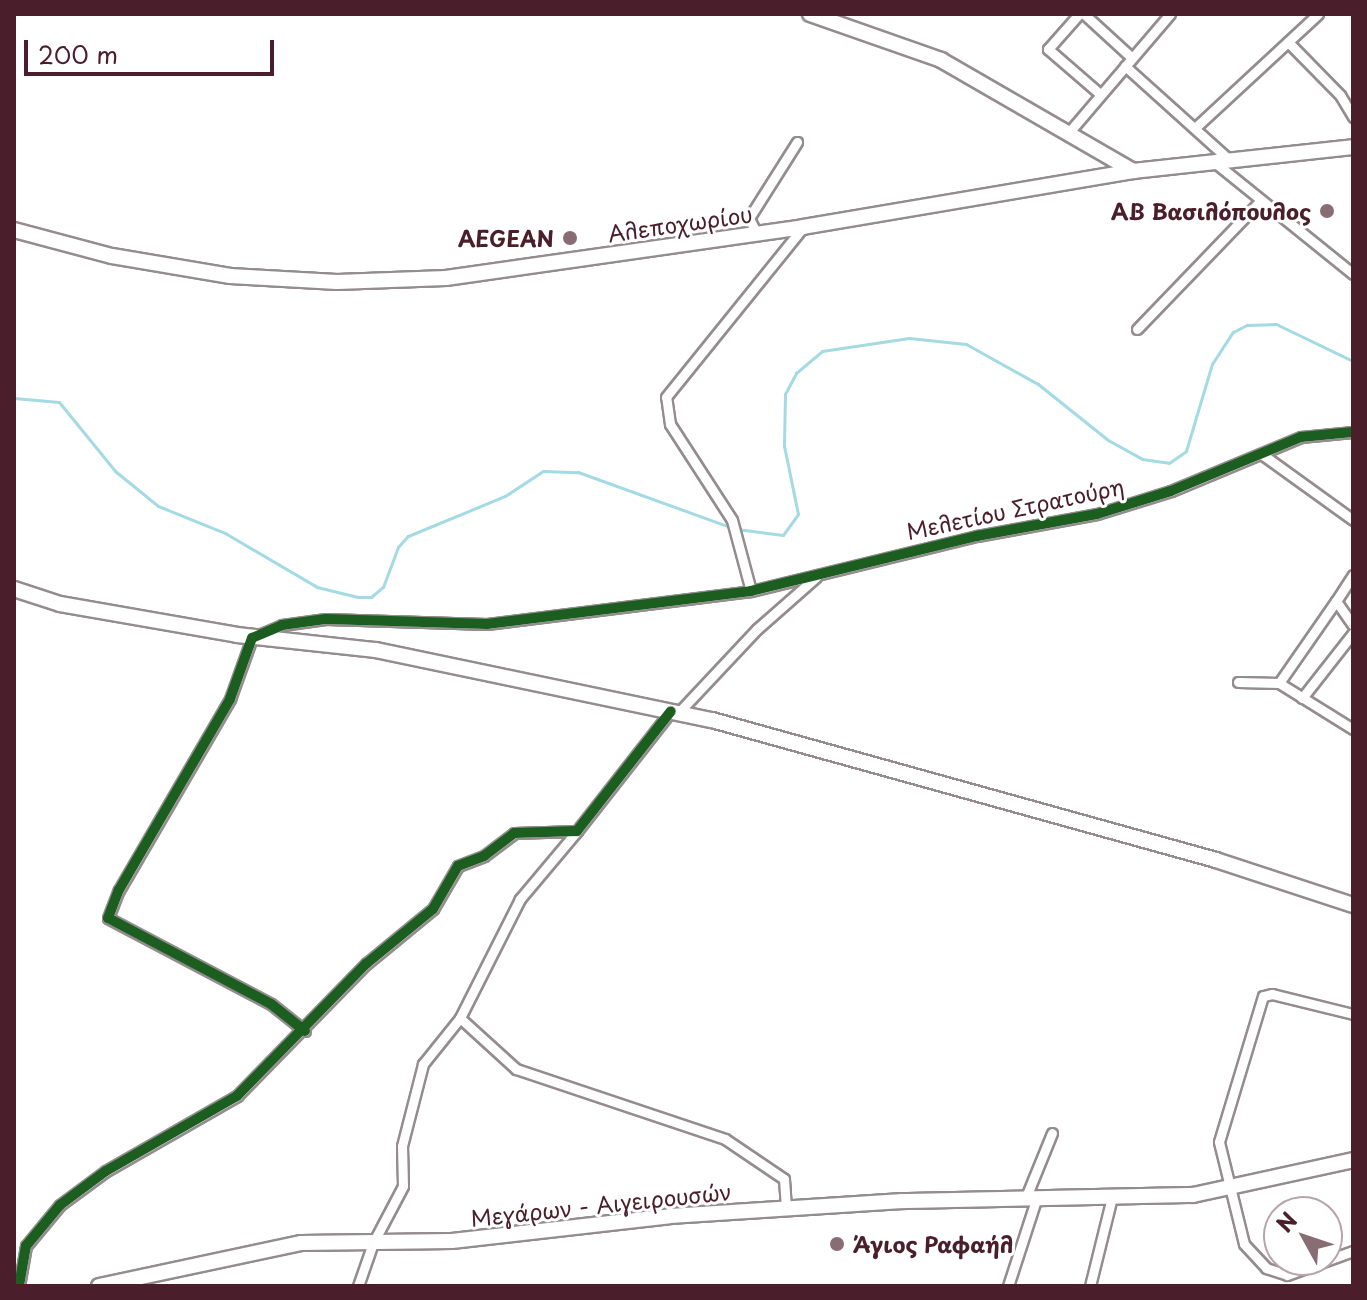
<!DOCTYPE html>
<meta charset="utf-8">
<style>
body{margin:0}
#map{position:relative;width:1367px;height:1300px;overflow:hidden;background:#fff;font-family:"Playpen Sans",sans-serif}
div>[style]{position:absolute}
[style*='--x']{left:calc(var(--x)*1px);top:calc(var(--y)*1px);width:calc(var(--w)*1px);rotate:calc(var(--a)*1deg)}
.stream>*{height:3px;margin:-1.5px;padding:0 1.5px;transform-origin:1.5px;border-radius:1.5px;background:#a3dae3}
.roads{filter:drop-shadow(2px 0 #948c8e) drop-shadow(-2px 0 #948c8e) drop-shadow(0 2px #948c8e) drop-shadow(0 -2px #948c8e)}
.street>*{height:9px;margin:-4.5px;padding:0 4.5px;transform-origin:4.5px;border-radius:4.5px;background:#fff}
.secondary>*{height:14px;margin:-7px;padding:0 7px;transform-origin:7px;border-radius:7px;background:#fff}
.cycleway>*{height:10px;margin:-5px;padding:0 5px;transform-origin:5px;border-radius:5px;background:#1b5e20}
.dots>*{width:22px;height:22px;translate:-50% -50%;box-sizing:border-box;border:4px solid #fff;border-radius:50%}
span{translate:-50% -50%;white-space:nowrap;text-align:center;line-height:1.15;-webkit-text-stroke:6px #fff;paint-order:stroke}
.poi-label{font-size:22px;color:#4a1f2b;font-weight:700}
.right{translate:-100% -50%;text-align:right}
.left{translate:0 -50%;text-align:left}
.street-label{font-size:22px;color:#4a1f2b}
.frame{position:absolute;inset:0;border:16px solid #4a1f2b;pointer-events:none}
.north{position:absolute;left:1263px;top:1196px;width:80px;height:80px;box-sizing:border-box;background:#fff;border:2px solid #b7a5aa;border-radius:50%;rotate:310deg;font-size:22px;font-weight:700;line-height:32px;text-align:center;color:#4a1f2b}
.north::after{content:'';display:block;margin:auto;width:28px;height:36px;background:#896d75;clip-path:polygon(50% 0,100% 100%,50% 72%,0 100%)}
.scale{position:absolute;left:24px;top:40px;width:250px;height:36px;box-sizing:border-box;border:4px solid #4a1f2b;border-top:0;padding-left:10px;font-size:24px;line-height:28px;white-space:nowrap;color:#4a1f2b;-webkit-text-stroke:6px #fff;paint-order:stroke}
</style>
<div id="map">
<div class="stream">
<div style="--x:14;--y:398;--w:45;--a:5.1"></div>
<div style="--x:59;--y:402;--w:89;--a:50.9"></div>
<div style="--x:115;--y:471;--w:55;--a:39.1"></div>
<div style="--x:158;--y:506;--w:72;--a:21.9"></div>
<div style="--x:225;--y:533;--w:107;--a:30.4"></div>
<div style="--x:317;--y:587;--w:42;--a:13.7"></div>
<div style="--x:358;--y:597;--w:13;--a:0"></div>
<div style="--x:371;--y:597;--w:16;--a:-40"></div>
<div style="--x:383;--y:587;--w:43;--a:-69.4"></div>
<div style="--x:398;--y:547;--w:15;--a:-48"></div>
<div style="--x:408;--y:536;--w:105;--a:-22.4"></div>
<div style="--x:505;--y:496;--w:45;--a:-33.3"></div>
<div style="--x:543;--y:471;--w:35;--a:2"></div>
<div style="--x:578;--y:472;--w:162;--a:19.9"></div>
<div style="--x:737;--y:529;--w:46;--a:7.4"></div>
<div style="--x:783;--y:535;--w:26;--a:-54"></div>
<div style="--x:798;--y:514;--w:69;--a:-101.6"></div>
<div style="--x:784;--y:446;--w:52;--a:-88.9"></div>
<div style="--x:785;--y:394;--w:24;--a:-62"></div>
<div style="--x:796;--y:373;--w:34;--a:-40"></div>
<div style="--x:822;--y:351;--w:88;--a:-8.5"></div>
<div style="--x:909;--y:338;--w:57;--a:6"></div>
<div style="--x:966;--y:344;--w:82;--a:29.1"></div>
<div style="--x:1038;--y:384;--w:90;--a:38.7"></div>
<div style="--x:1108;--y:440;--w:39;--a:29"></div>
<div style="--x:1142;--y:459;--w:27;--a:8"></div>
<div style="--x:1169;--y:463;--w:21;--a:-35"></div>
<div style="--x:1186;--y:451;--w:91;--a:-73.4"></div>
<div style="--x:1212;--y:364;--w:38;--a:-57"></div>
<div style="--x:1233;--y:332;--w:16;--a:-27"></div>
<div style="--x:1247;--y:325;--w:29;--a:-2"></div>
<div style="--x:1276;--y:324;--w:85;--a:25.7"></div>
</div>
<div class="roads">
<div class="street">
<div style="--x:1079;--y:14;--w:47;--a:131.5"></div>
<div style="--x:1048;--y:49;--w:69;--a:40.9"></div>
<div style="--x:1084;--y:14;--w:65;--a:42.5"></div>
<div style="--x:1288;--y:42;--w:74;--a:45.5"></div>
<div style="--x:1340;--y:95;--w:26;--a:59"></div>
<div style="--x:1125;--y:66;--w:137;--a:42"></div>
<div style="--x:1197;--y:126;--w:165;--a:-42.8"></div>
<div style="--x:1070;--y:131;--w:154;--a:-49.5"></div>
<div style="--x:1213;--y:161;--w:180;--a:38.9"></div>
<div style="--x:757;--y:234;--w:18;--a:-117"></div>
<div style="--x:749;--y:218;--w:90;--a:-57.7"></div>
<div style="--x:1137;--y:329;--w:179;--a:-46.1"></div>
<div style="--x:1263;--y:455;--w:111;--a:35.8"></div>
<div style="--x:1353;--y:575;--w:31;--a:123"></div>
<div style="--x:1336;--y:601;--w:29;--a:55"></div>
<div style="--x:751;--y:591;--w:73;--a:-105"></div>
<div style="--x:732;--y:520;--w:114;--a:-122.9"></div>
<div style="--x:670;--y:424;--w:27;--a:-98"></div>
<div style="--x:666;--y:397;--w:218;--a:-51.1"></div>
<div style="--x:1238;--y:682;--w:41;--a:1.4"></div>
<div style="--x:1279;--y:683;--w:87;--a:31.9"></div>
<div style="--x:1279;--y:683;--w:100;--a:-55.2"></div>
<div style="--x:1302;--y:698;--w:83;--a:-51.9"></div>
<div style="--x:679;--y:712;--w:114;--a:-46.8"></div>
<div style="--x:757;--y:629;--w:79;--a:-41.4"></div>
<div style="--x:577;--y:831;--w:89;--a:130"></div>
<div style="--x:520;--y:899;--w:133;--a:116.8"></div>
<div style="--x:460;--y:1018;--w:76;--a:42.3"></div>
<div style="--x:516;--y:1069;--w:220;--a:18.5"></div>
<div style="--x:725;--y:1139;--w:71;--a:34.1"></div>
<div style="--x:784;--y:1179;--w:30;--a:86"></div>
<div style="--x:1353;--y:1014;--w:83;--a:-166.1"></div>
<div style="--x:1272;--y:994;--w:9;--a:167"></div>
<div style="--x:1263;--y:996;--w:152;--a:106.8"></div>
<div style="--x:1219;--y:1142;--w:105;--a:76.2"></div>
<div style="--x:1244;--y:1244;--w:33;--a:47"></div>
<div style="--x:1266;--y:1268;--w:22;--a:18"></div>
<div style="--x:1287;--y:1275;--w:70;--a:-20"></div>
<div style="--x:305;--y:1031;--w:43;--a:-141.5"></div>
<div style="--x:271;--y:1004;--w:184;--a:-152.2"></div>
<div style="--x:108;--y:918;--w:30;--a:-69"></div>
<div style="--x:119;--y:890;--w:221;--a:-59.8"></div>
<div style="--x:230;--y:699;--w:65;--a:-70.2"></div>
<div style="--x:252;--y:638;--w:33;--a:-23"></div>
<div style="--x:282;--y:625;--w:44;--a:-7.8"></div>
<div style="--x:326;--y:619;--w:161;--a:1.8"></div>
<div style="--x:487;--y:624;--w:266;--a:-7.1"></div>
<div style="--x:751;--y:591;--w:233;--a:-13.7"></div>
<div style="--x:977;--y:536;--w:122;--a:-10.4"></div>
<div style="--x:1097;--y:514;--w:77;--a:-17.3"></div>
<div style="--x:1171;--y:491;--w:141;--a:-22.6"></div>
<div style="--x:1301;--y:437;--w:52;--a:-5.5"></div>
<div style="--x:1026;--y:1197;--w:69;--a:-67.9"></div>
<div style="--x:19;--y:1286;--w:41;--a:-80.1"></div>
<div style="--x:26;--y:1246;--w:53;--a:-50.3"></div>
<div style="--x:60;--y:1205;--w:57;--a:-36.5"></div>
<div style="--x:106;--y:1171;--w:151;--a:-29.8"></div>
<div style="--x:237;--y:1096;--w:185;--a:-45.7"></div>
<div style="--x:366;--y:964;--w:87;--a:-39.4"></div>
<div style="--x:433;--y:909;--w:50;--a:-59.8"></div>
<div style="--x:458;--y:866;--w:28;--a:-21"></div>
<div style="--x:484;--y:856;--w:38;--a:-37"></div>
<div style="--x:514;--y:833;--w:63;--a:-1.8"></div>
<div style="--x:577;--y:831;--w:152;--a:-51.9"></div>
<div style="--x:358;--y:1286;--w:46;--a:-70.8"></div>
<div style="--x:373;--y:1243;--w:64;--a:-62.2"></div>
<div style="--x:403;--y:1186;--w:40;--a:-91.4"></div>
<div style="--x:402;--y:1146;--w:85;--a:-75.6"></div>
<div style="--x:423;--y:1064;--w:59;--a:-51.2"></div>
<div style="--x:1008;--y:1286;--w:94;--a:-72"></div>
<div style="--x:1090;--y:1286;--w:92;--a:-76.1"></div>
</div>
<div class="secondary">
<div style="--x:810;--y:14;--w:139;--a:19.3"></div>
<div style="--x:941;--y:60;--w:222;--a:30"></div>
<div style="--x:14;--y:230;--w:101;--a:14.9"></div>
<div style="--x:112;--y:256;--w:120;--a:9.6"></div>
<div style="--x:230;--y:276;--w:107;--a:3.2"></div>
<div style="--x:337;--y:282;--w:109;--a:-2.1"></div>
<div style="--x:446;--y:278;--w:361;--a:-8.1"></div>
<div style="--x:803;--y:227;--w:335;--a:-9.6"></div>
<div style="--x:1133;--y:171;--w:221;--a:-6.2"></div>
<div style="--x:14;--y:589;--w:48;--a:18.1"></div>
<div style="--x:60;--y:604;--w:180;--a:9.9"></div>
<div style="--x:237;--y:635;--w:140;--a:6.2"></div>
<div style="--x:376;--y:650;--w:343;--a:11.8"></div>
<div style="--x:712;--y:720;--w:523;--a:15.52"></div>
<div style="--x:1216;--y:860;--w:144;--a:18.2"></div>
<div style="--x:99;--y:1286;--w:207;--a:-12"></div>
<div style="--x:301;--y:1243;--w:151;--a:-0.8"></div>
<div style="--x:452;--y:1241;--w:219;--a:-6.5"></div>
<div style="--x:670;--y:1216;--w:233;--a:-3.7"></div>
<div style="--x:903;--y:1201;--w:290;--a:-1.2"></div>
<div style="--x:1193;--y:1195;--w:164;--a:-12.3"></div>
</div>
</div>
<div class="cycleway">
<div style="--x:305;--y:1031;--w:43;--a:-141.5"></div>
<div style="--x:271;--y:1004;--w:184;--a:-152.2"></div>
<div style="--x:108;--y:918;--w:30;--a:-69"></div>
<div style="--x:119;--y:890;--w:221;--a:-59.8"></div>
<div style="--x:230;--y:699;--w:65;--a:-70.2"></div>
<div style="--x:252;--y:638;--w:33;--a:-23"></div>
<div style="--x:282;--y:625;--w:44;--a:-7.8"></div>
<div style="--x:326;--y:619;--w:161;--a:1.8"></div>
<div style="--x:487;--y:624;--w:266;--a:-7.1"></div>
<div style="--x:751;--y:591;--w:233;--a:-13.7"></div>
<div style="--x:977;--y:536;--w:122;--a:-10.4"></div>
<div style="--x:1097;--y:514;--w:77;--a:-17.3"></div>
<div style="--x:1171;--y:491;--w:141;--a:-22.6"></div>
<div style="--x:1301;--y:437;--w:52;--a:-5.5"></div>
<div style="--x:19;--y:1286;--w:41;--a:-80.1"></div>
<div style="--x:26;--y:1246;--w:53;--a:-50.3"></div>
<div style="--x:60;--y:1205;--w:57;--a:-36.5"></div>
<div style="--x:106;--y:1171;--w:151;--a:-29.8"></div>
<div style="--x:237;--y:1096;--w:185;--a:-45.7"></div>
<div style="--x:366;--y:964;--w:87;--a:-39.4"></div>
<div style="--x:433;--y:909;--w:50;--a:-59.8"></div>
<div style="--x:458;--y:866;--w:28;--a:-21"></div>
<div style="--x:484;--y:856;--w:38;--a:-37"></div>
<div style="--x:514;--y:833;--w:63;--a:-1.8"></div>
<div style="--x:577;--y:831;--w:152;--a:-51.9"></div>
</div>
<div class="dots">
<div style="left:1327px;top:211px;background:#896d75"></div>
<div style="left:570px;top:238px;background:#896d75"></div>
<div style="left:837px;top:1244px;background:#896d75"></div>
</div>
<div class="poi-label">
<span class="right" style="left:1311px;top:211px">ΑΒ Βασιλόπουλος</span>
<span class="right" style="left:554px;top:238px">AEGEAN</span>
<span class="left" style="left:853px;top:1244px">Άγιος Ραφαήλ</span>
</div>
<div class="street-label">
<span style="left:680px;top:223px;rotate:-8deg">Αλεποχωρίου</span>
<span style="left:1015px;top:508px;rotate:-12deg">Μελετίου Στρατούρη</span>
<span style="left:601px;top:1204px;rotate:-6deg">Μεγάρων - Αιγειρουσών</span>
</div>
<div class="frame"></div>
<div class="north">N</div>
<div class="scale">200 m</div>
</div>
